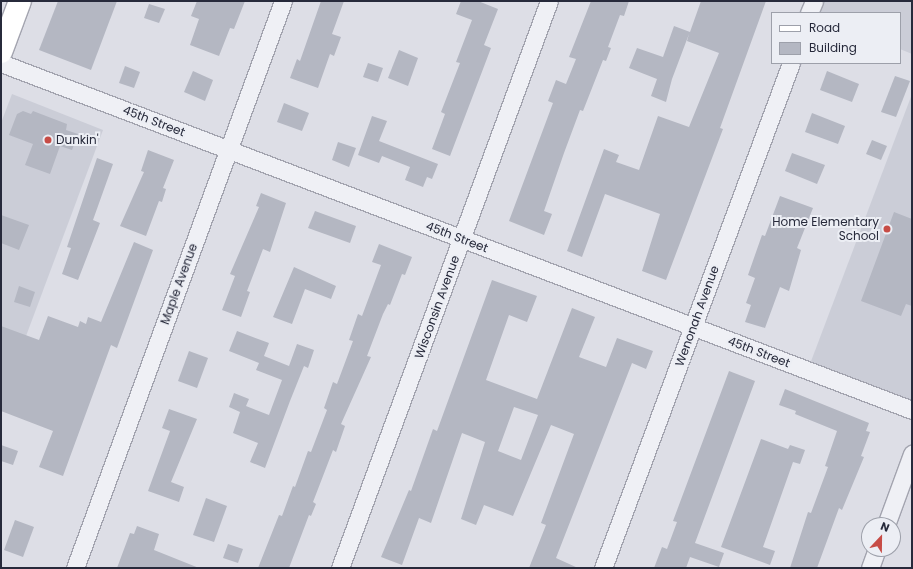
<!DOCTYPE html>
<style>
body{margin:0}
#map{position:relative;width:913px;height:569px;overflow:hidden;background:#dddee6;font-family:Poppins,sans-serif}
div>[style]{position:absolute}
[style*='--x']{left:calc(var(--x)*1px);top:calc(var(--y)*1px);width:calc(var(--w)*1px);rotate:calc(var(--a)*1deg)}
.built>*{inset:0;background:#cbcdd7}
.building>*{inset:0;background:#b4b7c2}
.roads{filter:drop-shadow(1px 0 #a3a4af) drop-shadow(-1px 0 #a3a4af) drop-shadow(0 1px #a3a4af) drop-shadow(0 -1px #a3a4af)}
.street>*{height:17px;margin:-8.5px;padding:0 8.5px;transform-origin:8.5px;border-radius:8.5px;background:#eff0f5}
.primary>*{height:22px;margin:-11px;padding:0 11px;transform-origin:11px;border-radius:11px;background:#fff}
.dots>*{width:11px;height:11px;translate:-50% -50%;box-sizing:border-box;border:2px solid #eceef4;border-radius:50%}
span{translate:-50% -50%;white-space:nowrap;text-align:center;line-height:1.15;-webkit-text-stroke:4px #eceef4;paint-order:stroke}
.street-label{font-size:12px;color:#272a3b}
.poi-label{font-size:12px;color:#272a3b}
.left{translate:0 -50%;text-align:left}
.right{translate:-100% -50%;text-align:right}
.frame{position:absolute;inset:0;border:2px solid #272a3b;pointer-events:none}
.legend{position:absolute;left:771px;top:12px;width:130px;height:52px;box-sizing:border-box;background:#eceef4;border:1px solid #9da0aa;margin:0;padding:5px 7px;list-style:none;font-size:12px;color:#272a3b}
.legend li{display:flex;align-items:center;gap:8px;height:20px}
.legend b{width:20px;border:1px solid #9da0aa}
.north{position:absolute;left:861px;top:517px;width:40px;height:40px;box-sizing:border-box;background:#eceef4;border:1px solid #9da0aa;border-radius:50%;rotate:22deg;font-size:11px;font-weight:700;line-height:16px;text-align:center;color:#272a3b}
.north::after{content:'';display:block;margin:auto;width:14px;height:18px;background:#c74c46;clip-path:polygon(50% 0,100% 100%,50% 72%,0 100%)}
</style>
<div id="map">
<div class="built">
<div style="clip-path:polygon(815px 1px,912px 1px,912px 54px,900px 49px,900px 13px,810px 13px)"></div>
<div style="clip-path:polygon(12px 94px,103px 130px,1px 403px,1px 123px)"></div>
<div style="clip-path:polygon(912px 94px,912px 403px,810px 364px)"></div>
</div>
<div class="building">
<div style="clip-path:polygon(58px 1px,117px 1px,91px 70px,39px 50px)"></div>
<div style="clip-path:polygon(197px 1px,245px 1px,234px 29px,230px 28px,219px 56px,190px 45px,199px 19px,191px 16px)"></div>
<div style="clip-path:polygon(321px 1px,344px 1px,332px 34px,341px 37px,334px 56px,330px 54px,318px 88px,290px 78px,297px 59px,300px 61px)"></div>
<div style="clip-path:polygon(461px 1px,478px 1px,498px 9px,484px 45px,491px 48px,450px 156px,432px 149px,445px 114px,441px 112px,460px 63px,456px 62px,472px 20px,456px 14px)"></div>
<div style="clip-path:polygon(591px 1px,629px 1px,624px 16px,620px 15px,608px 47px,611px 48px,606px 61px,603px 60px,583px 111px,580px 110px,564px 153px,544px 211px,552px 214px,544px 235px,509px 221px,553px 103px,548px 101px,556px 80px,566px 84px,576px 59px,569px 57px)"></div>
<div style="clip-path:polygon(701px 1px,766px 1px,720px 128px,723px 129px,666px 280px,642px 271px,660px 214px,605px 194px,582px 257px,567px 251px,604px 149px,619px 155px,616px 162px,639px 170px,658px 116px,689px 127px,719px 53px,687px 41px,689px 34px,672px 79px,666px 102px,651px 96px,657px 79px,629px 68px,637px 48px,663px 57px,674px 26px,690px 32px)"></div>
<div style="clip-path:polygon(149px 4px,165px 9px,159px 23px,144px 18px)"></div>
<div style="clip-path:polygon(399px 50px,418px 58px,408px 86px,388px 78px)"></div>
<div style="clip-path:polygon(368px 63px,383px 68px,378px 82px,363px 77px)"></div>
<div style="clip-path:polygon(125px 66px,140px 72px,134px 88px,119px 83px)"></div>
<div style="clip-path:polygon(193px 71px,213px 80px,205px 101px,184px 92px)"></div>
<div style="clip-path:polygon(827px 71px,859px 84px,852px 102px,820px 90px)"></div>
<div style="clip-path:polygon(895px 76px,910px 81px,896px 117px,881px 112px)"></div>
<div style="clip-path:polygon(284px 103px,309px 113px,302px 131px,277px 122px)"></div>
<div style="clip-path:polygon(23px 111px,31px 114px,33px 111px,67px 124px,66px 130px,78px 134px,72px 150px,60px 146px,50px 174px,25px 165px,33px 144px,9px 135px,17px 114px)"></div>
<div style="clip-path:polygon(812px 113px,845px 126px,838px 144px,805px 132px)"></div>
<div style="clip-path:polygon(372px 116px,387px 121px,379px 141px,438px 164px,432px 179px,427px 177px,423px 187px,405px 180px,410px 167px,382px 156px,379px 163px,358px 155px)"></div>
<div style="clip-path:polygon(872px 140px,887px 146px,881px 160px,866px 154px)"></div>
<div style="clip-path:polygon(338px 142px,356px 148px,349px 167px,332px 160px)"></div>
<div style="clip-path:polygon(148px 150px,174px 160px,163px 188px,166px 189px,162px 202px,159px 201px,146px 236px,120px 226px,144px 172px,141px 171px)"></div>
<div style="clip-path:polygon(792px 153px,825px 165px,817px 184px,785px 171px)"></div>
<div style="clip-path:polygon(97px 158px,113px 164px,93px 220px,100px 223px,78px 280px,62px 274px,71px 248px,67px 247px)"></div>
<div style="clip-path:polygon(261px 193px,286px 203px,270px 252px,263px 249px,247px 291px,250px 292px,241px 317px,222px 310px,235px 276px,230px 274px,259px 207px,256px 206px)"></div>
<div style="clip-path:polygon(780px 196px,813px 208px,797px 248px,801px 250px,789px 291px,780px 287px,765px 328px,745px 322px,751px 305px,746px 303px,755px 278px,748px 275px,762px 235px,765px 236px)"></div>
<div style="clip-path:polygon(315px 211px,356px 226px,350px 243px,308px 228px)"></div>
<div style="clip-path:polygon(894px 212px,912px 219px,912px 306px,906px 304px,901px 316px,861px 301px)"></div>
<div style="clip-path:polygon(1px 215px,29px 225px,19px 250px,1px 243px)"></div>
<div style="clip-path:polygon(134px 242px,153px 250px,117px 348px,111px 345px,63px 476px,39px 467px,53px 431px,1px 411px,1px 326px,39px 340px,48px 316px,78px 327px,80px 321px,86px 324px,88px 317px,101px 322px)"></div>
<div style="clip-path:polygon(379px 244px,412px 257px,405px 275px,402px 274px,390px 305px,388px 304px,383px 314px,367px 356px,371px 357px,341px 424px,345px 426px,336px 452px,333px 450px,313px 502px,316px 504px,311px 516px,309px 515px,289px 568px,258px 568px,279px 515px,282px 516px,293px 486px,295px 487px,308px 451px,311px 452px,327px 410px,324px 408px,333px 382px,337px 384px,353px 341px,349px 340px,358px 314px,362px 316px,381px 265px,372px 262px)"></div>
<div style="clip-path:polygon(294px 267px,336px 286px,331px 299px,305px 289px,292px 324px,273px 317px)"></div>
<div style="clip-path:polygon(evenodd,492px 280px,537px 296px,527px 322px,509px 315px,486px 380px,537px 399px,572px 308px,595px 317px,579px 357px,606px 367px,617px 338px,653px 351px,646px 369px,632px 363px,556px 558px,578px 568px,529px 568px,546px 525px,541px 523px,574px 434px,551px 425px,513px 516px,484px 505px,476px 525px,461px 519px,485px 442px,462px 433px,431px 523px,419px 518px,402px 565px,381px 557px,409px 490px,411px 491px,433px 429px,437px 431px,492px 280px,514px 407px,538px 415px,521px 460px,498px 451px,514px 407px)"></div>
<div style="clip-path:polygon(19px 286px,35px 292px,30px 307px,14px 302px)"></div>
<div style="clip-path:polygon(237px 331px,269px 343px,264px 356px,289px 366px,297px 344px,314px 350px,308px 368px,304px 366px,290px 401px,265px 468px,250px 462px,258px 443px,233px 433px,240px 412px,229px 407px,234px 393px,249px 399px,246px 406px,269px 415px,282px 380px,256px 370px,259px 363px,229px 351px)"></div>
<div style="clip-path:polygon(189px 351px,208px 358px,197px 388px,178px 381px)"></div>
<div style="clip-path:polygon(729px 371px,755px 381px,695px 543px,724px 553px,719px 567px,690px 557px,686px 568px,654px 568px,662px 547px,667px 549px,677px 522px,673px 521px)"></div>
<div style="clip-path:polygon(785px 389px,869px 423px,866px 431px,870px 432px,861px 456px,864px 457px,842px 510px,839px 508px,817px 568px,790px 568px,808px 512px,811px 513px,828px 467px,825px 466px,837px 431px,795px 414px,796px 411px,779px 405px)"></div>
<div style="clip-path:polygon(169px 409px,197px 419px,171px 482px,184px 487px,179px 502px,148px 491px,170px 431px,162px 428px)"></div>
<div style="clip-path:polygon(761px 439px,788px 449px,790px 445px,805px 450px,800px 464px,793px 462px,763px 547px,775px 551px,770px 565px,721px 547px)"></div>
<div style="clip-path:polygon(1px 445px,18px 451px,13px 465px,1px 461px)"></div>
<div style="clip-path:polygon(206px 498px,227px 506px,214px 542px,193px 535px)"></div>
<div style="clip-path:polygon(15px 520px,34px 527px,23px 557px,4px 550px)"></div>
<div style="clip-path:polygon(137px 526px,159px 534px,154px 550px,199px 568px,117px 568px,130px 533px,134px 534px)"></div>
<div style="clip-path:polygon(228px 544px,243px 549px,238px 563px,223px 558px)"></div>
</div>
<div class="roads">
<div class="street">
<div style="--x:809;--y:13;--w:13;--a:-67"></div>
<div style="--x:1;--y:63;--w:975;--a:20.85"></div>
<div style="--x:886;--y:525;--w:76;--a:-69.9"></div>
<div style="--x:75;--y:568;--w:604;--a:-69.85"></div>
<div style="--x:340;--y:568;--w:604;--a:-69.77"></div>
<div style="--x:603;--y:568;--w:539;--a:-69.58"></div>
<div style="--x:870;--y:568;--w:20;--a:-70"></div>
</div>
<div class="primary">
<div style="--x:1;--y:52;--w:54;--a:-69.6"></div>
</div>
</div>
<div class="dots">
<div style="left:48px;top:140px;background:#c74c46"></div>
<div style="left:887px;top:229px;background:#c74c46"></div>
</div>
<div class="street-label">
<span style="left:154px;top:121px;rotate:21deg">45th Street</span>
<span style="left:457px;top:237px;rotate:21deg">45th Street</span>
<span style="left:179px;top:284px;rotate:-70deg">Maple Avenue</span>
<span style="left:437px;top:307px;rotate:-70deg">Wisconsin Avenue</span>
<span style="left:697px;top:316px;rotate:-70deg">Wenonah Avenue</span>
<span style="left:759px;top:352px;rotate:21deg">45th Street</span>
</div>
<div class="poi-label">
<span class="left" style="left:56px;top:140px">Dunkin'</span>
<span class="right" style="left:879px;top:229px">Home Elementary<br>School</span>
</div>
<div class="frame"></div>
<ul class="legend">
<li><b style="height:5px;background:#fff"></b>Road</li>
<li><b style="height:11px;background:#b4b7c2"></b>Building</li>
</ul>
<div class="north">N</div>
</div>
